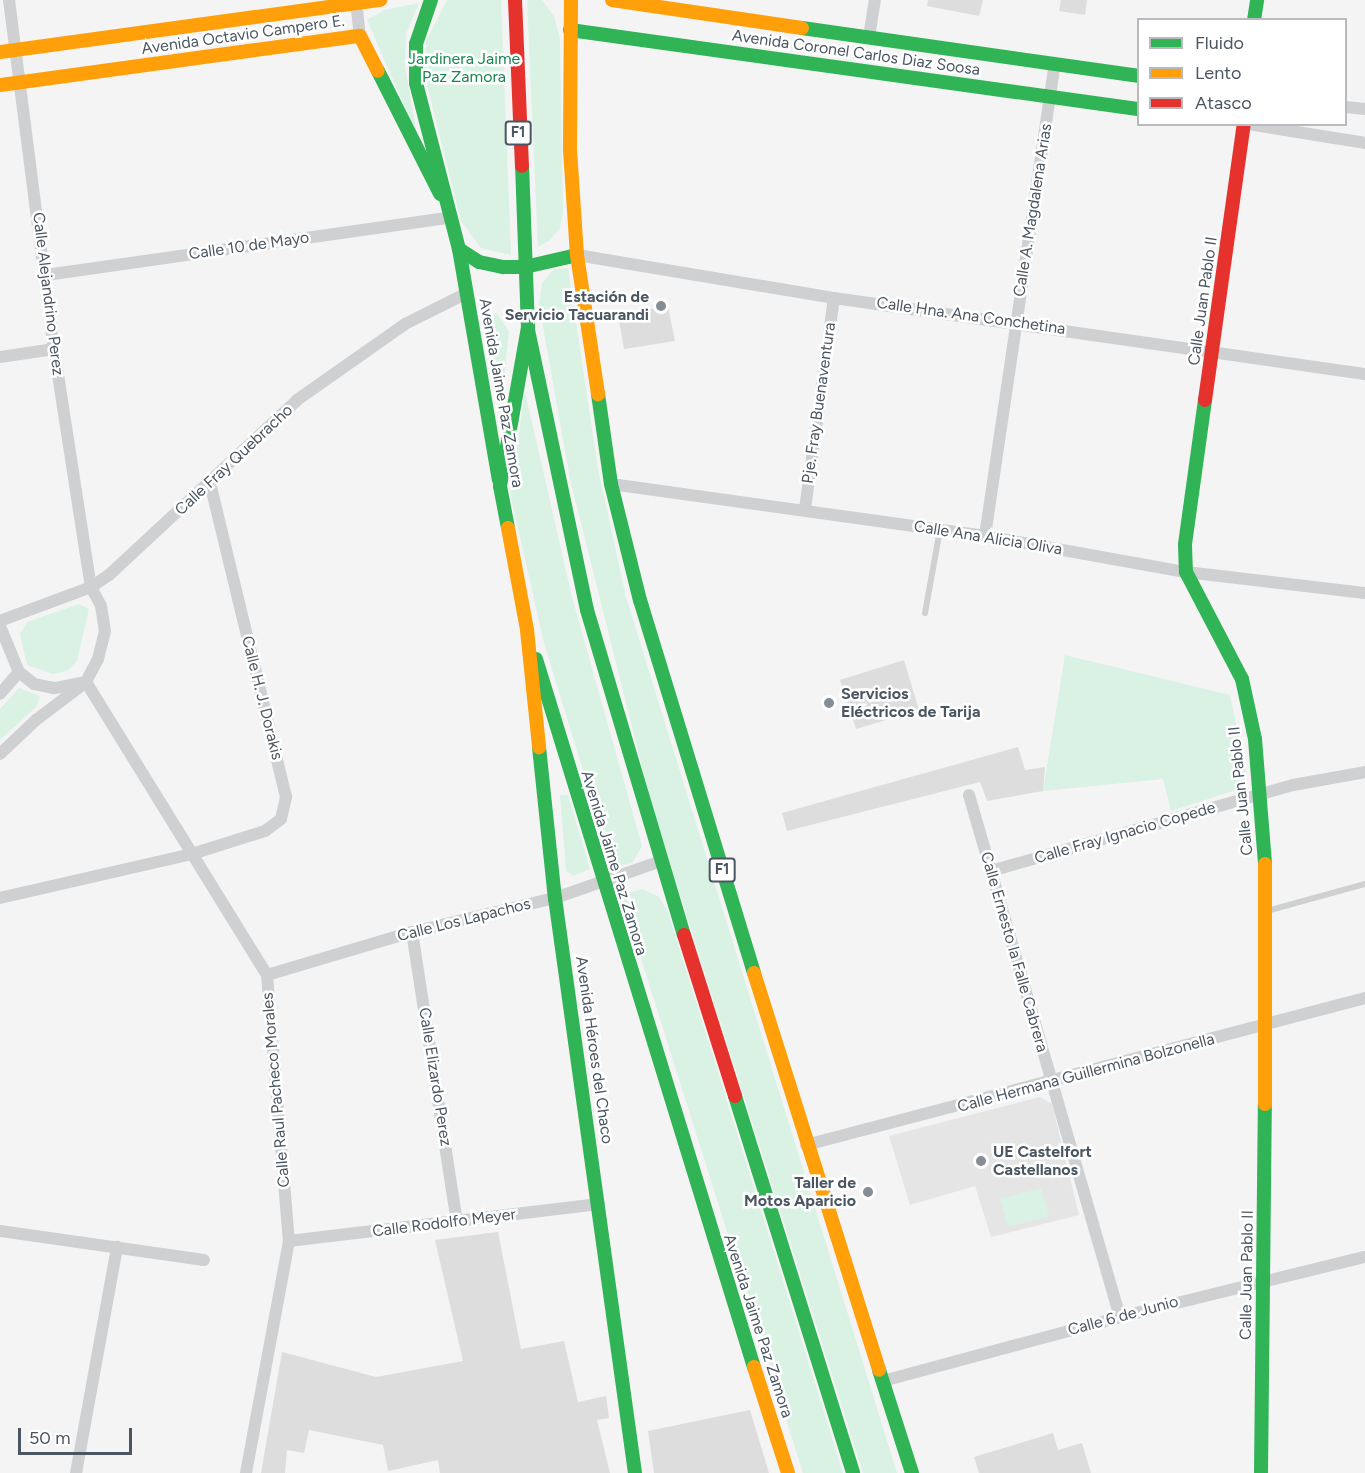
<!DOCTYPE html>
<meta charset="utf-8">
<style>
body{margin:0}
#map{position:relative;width:1365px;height:1473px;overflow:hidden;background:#f4f4f4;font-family:Figtree,sans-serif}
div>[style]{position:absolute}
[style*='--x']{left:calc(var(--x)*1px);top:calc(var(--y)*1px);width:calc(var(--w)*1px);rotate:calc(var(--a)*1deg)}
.education>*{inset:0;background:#e6e5e6}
.green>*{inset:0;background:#d9f2e3}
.building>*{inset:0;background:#ddddde}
.lane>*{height:6px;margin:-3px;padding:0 3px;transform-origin:3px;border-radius:3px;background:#ced0d2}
.street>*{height:12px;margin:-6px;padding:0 6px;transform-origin:6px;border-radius:6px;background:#ced0d2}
.fast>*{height:14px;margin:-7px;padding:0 7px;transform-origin:7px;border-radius:7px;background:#30b455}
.slow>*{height:14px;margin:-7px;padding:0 7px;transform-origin:7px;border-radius:7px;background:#ff9f0a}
.jam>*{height:14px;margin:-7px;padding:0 7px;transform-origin:7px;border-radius:7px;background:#e5322d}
.dots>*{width:16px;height:16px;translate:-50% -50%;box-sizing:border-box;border:3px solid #fff;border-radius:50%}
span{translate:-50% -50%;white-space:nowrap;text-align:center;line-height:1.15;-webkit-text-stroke:5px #fff;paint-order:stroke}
.shield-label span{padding:2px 4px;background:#fff;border:2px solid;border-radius:4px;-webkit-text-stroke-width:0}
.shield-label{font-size:15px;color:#4a5661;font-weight:700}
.street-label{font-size:16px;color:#4a5661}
.park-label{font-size:16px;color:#17864f}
.poi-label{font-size:16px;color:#4a5661;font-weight:700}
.right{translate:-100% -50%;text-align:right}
.left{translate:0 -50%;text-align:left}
.legend{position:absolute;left:1137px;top:18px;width:210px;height:108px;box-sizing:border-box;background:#fff;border:2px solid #b7bbc0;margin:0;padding:8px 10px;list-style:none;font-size:18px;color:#4a5661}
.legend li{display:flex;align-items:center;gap:12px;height:30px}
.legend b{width:30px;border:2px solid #b7bbc0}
.scale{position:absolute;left:18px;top:1428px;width:114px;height:27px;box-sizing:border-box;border:3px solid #4a5661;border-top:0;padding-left:8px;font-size:18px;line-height:21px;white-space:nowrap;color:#4a5661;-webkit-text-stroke:4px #fff;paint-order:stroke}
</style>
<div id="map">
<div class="education">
<div style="clip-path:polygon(1040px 1097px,1052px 1104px,1079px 1215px,991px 1237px,975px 1186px,910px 1205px,889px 1136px)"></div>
</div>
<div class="green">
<div style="clip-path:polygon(447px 0,501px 0,511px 255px,481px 248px,461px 221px,425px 77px,426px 41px)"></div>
<div style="clip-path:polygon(527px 0,542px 0,554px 16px,560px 39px,563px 211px,560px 228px,550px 240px,538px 247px)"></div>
<div style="clip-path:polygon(419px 3px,406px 34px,405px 66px,417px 135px,367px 20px,385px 10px)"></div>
<div style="clip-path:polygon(568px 268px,598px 469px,626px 597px,897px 1473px,863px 1473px,650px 799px,570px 479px,539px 304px,542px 283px,554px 269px)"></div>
<div style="clip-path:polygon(496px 313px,509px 331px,500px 418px,487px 326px)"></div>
<div style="clip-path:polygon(525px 392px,572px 597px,642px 846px,632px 863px,613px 868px,544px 643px,510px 493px)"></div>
<div style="clip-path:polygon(79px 604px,89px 609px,77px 661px,67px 671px,53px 674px,27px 665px,20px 634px,27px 622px)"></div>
<div style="clip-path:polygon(1065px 655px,1230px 695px,1247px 775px,1239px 789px,1171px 811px,1163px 779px,1043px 791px)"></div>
<div style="clip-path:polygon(19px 688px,40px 696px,37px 706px,0 740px,0 709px)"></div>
<div style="clip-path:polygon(560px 795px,568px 795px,590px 869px,573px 876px,566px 871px)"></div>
<div style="clip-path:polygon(642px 889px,659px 897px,668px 912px,843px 1473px,803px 1473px,621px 895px)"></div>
<div style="clip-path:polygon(1041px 1188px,1049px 1216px,1008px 1227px,1000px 1199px)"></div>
</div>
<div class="building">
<div style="clip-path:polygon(928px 0,983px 0,979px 16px,927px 6px)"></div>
<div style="clip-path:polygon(1061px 0,1087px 0,1085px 15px,1059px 11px)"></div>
<div style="clip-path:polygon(668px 306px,675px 341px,624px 349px,618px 315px)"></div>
<div style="clip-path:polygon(904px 660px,919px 710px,856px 729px,840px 680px)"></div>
<div style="clip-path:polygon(1018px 747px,1025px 770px,1045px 767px,1043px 791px,987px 801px,980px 782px,787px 831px,782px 813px)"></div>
<div style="clip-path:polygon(498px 1232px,521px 1349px,564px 1341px,578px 1402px,606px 1396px,609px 1418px,597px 1420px,610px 1473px,440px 1473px,438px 1460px,388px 1471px,383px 1445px,309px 1430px,304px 1453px,287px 1450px,285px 1473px,261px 1473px,282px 1352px,376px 1377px,463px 1361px,435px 1240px)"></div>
<div style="clip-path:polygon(750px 1410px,769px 1473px,654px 1473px,648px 1431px)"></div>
<div style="clip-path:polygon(1053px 1433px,1058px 1450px,1082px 1443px,1091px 1473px,979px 1473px,974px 1457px)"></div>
</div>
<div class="lane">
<div style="--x:925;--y:613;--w:84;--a:-79.8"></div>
<div style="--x:1267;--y:911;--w:102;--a:-15.4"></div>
</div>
<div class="street">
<div style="--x:9;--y:0;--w:352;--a:82.7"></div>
<div style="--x:54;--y:349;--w:241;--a:81.2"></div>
<div style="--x:91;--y:587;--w:21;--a:62"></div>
<div style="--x:101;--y:606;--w:25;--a:81"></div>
<div style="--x:105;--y:631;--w:29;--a:104"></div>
<div style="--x:98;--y:659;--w:26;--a:118"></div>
<div style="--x:86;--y:682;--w:33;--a:169"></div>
<div style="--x:54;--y:688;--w:20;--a:-169"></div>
<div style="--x:34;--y:684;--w:19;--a:-141"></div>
<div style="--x:356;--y:0;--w:36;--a:84"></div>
<div style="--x:869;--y:37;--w:37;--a:-81"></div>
<div style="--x:1346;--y:107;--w:19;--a:6"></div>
<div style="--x:1248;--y:124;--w:119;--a:9.2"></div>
<div style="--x:577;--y:255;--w:261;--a:9.5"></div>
<div style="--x:834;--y:298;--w:536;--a:8.15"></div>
<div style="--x:46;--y:275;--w:410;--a:-8.1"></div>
<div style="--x:0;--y:357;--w:55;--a:-8.4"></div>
<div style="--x:611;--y:484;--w:378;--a:7.9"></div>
<div style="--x:985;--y:536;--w:204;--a:10.2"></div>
<div style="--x:1186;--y:572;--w:180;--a:6.7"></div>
<div style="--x:805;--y:509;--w:213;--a:-82.2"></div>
<div style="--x:985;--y:536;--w:478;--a:-81.6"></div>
<div style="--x:0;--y:621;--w:97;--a:-20.5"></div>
<div style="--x:91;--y:587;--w:22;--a:-34"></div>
<div style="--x:109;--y:575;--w:257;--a:-42.9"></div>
<div style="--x:297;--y:400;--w:132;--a:-35.1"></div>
<div style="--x:405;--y:324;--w:69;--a:-26.6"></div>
<div style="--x:0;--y:626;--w:50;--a:67.6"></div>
<div style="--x:19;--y:672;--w:29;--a:131"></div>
<div style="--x:0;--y:754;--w:50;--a:-43.4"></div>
<div style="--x:36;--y:720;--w:63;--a:-37.2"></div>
<div style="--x:86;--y:682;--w:344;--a:58.3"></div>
<div style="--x:267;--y:975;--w:267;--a:85.3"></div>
<div style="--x:289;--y:1241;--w:236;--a:100.5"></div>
<div style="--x:969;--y:795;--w:543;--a:73.87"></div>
<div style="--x:991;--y:871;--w:314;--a:-15.9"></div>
<div style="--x:1293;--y:785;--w:73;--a:-10.2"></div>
<div style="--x:0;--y:898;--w:197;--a:-12.9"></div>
<div style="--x:192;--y:854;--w:77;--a:-17.5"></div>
<div style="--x:265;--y:831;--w:20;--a:-37"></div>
<div style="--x:281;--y:819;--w:23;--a:-77"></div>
<div style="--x:286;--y:797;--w:323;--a:-103.6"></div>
<div style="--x:412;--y:932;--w:294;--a:81.2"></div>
<div style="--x:267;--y:975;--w:151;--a:-16.5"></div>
<div style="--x:412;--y:932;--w:147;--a:-13.4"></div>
<div style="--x:555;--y:898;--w:112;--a:-19.2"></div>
<div style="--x:806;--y:1145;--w:578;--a:-14.73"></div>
<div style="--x:0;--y:1231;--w:206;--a:8.1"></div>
<div style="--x:289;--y:1241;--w:312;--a:-6.8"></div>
<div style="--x:883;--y:1381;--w:245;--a:-15.1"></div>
<div style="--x:1120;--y:1317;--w:252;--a:-13.8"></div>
<div style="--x:76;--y:1473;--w:230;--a:-79.7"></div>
</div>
<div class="fast">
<div style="--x:431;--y:0;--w:46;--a:108.8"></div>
<div style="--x:416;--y:44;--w:39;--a:90"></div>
<div style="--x:416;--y:83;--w:171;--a:75.5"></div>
<div style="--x:459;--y:249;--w:24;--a:33"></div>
<div style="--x:479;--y:262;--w:25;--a:12"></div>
<div style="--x:503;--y:267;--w:22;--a:0"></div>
<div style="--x:525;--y:267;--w:53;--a:-13"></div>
<div style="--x:1254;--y:20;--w:20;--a:-81"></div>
<div style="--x:802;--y:28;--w:339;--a:8.1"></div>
<div style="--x:570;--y:30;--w:573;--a:7.92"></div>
<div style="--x:378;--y:71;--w:138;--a:63.2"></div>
<div style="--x:459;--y:249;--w:234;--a:80.2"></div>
<div style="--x:528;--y:330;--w:286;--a:78.1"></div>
<div style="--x:587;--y:610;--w:339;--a:73.4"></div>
<div style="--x:598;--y:394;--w:91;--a:81.8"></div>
<div style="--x:611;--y:484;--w:120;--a:76"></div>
<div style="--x:640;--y:600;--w:390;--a:73"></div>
<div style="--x:1205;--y:400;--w:146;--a:97.9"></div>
<div style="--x:1185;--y:545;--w:27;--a:88"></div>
<div style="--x:1186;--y:572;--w:121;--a:62.4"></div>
<div style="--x:1242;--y:679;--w:61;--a:77.8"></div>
<div style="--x:1255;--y:739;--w:125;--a:85.4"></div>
<div style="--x:508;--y:528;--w:43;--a:-100.8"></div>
<div style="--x:500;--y:486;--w:160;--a:-80"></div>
<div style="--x:528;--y:328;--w:162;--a:-92.1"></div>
<div style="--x:536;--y:659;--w:741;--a:72.89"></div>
<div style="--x:539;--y:747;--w:152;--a:84"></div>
<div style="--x:555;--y:898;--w:581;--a:82.08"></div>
<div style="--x:735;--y:1096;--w:395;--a:72.6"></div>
<div style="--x:879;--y:1370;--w:108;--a:72.2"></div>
<div style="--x:1261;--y:1473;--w:369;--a:-89.4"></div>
</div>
<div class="slow">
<div style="--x:571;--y:0;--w:150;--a:90.4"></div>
<div style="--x:570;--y:150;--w:105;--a:86.2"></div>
<div style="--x:577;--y:255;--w:141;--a:81.4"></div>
<div style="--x:612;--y:0;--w:192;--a:8.4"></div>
<div style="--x:0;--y:52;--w:384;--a:-7.8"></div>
<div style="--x:0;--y:85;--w:363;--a:-7.8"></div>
<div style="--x:360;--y:36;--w:39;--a:63"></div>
<div style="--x:508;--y:528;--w:104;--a:79.4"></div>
<div style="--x:527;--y:630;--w:118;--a:84.1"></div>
<div style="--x:1265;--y:864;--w:240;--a:90"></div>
<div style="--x:754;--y:973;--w:416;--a:72.5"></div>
<div style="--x:754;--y:1367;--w:111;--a:72.2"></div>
</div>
<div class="jam">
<div style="--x:515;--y:0;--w:166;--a:87.6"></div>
<div style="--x:1205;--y:400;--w:279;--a:-82"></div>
<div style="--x:684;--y:935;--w:169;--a:72.4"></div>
</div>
<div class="dots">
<div style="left:661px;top:306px;background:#868d94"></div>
<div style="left:829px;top:703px;background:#868d94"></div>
<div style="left:981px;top:1161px;background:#868d94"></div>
<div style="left:868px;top:1192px;background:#868d94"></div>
</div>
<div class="shield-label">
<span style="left:518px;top:133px">F1</span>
<span style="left:722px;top:870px">F1</span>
</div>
<div class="street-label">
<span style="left:243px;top:35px;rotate:-8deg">Avenida Octavio Campero E.</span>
<span style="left:856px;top:53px;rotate:8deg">Avenida Coronel Carlos Diaz Soosa</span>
<span style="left:1033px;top:210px;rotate:-81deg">Calle A. Magdalena Arias</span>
<span style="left:249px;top:246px;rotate:-8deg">Calle 10 de Mayo</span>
<span style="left:48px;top:294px;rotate:83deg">Calle Alejandrino Perez</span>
<span style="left:1203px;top:301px;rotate:-82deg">Calle Juan Pablo II</span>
<span style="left:971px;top:316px;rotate:8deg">Calle Hna. Ana Conchetina</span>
<span style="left:501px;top:393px;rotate:80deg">Avenida Jaime Paz Zamora</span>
<span style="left:819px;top:403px;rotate:-82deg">Pje. Fray Buenaventura</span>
<span style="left:234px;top:460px;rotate:-43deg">Calle Fray Quebracho</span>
<span style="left:988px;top:538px;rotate:9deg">Calle Ana Alicia Oliva</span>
<span style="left:262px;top:698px;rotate:76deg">Calle H. J. Dorakis</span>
<span style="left:1241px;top:791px;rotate:-96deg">Calle Juan Pablo II</span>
<span style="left:1125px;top:833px;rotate:-16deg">Calle Fray Ignacio Copede</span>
<span style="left:614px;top:863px;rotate:73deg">Avenida Jaime Paz Zamora</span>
<span style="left:464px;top:920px;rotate:-14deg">Calle Los Lapachos</span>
<span style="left:1014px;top:952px;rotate:74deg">Calle Ernesto la Falle Cabrera</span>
<span style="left:594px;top:1050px;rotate:82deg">Avenida Héroes del Chaco</span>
<span style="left:1086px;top:1073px;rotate:-15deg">Calle Hermana Guillermina Bolzonella</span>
<span style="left:435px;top:1077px;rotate:81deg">Calle Elizardo Perez</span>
<span style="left:276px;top:1090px;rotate:-95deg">Calle Raul Pacheco Morales</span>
<span style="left:444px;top:1223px;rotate:-7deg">Calle Rodolfo Meyer</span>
<span style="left:1247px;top:1275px;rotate:-89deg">Calle Juan Pablo II</span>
<span style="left:1123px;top:1316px;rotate:-15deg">Calle 6 de Junio</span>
<span style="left:758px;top:1326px;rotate:72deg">Avenida Jaime Paz Zamora</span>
</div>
<div class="park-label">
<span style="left:464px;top:68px">Jardinera Jaime<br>Paz Zamora</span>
</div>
<div class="poi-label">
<span class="right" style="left:649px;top:306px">Estación de<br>Servicio Tacuarandi</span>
<span class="left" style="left:841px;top:703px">Servicios<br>Eléctricos de Tarija</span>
<span class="left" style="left:993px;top:1161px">UE Castelfort<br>Castellanos</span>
<span class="right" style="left:856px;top:1192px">Taller de<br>Motos Aparicio</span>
</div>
<ul class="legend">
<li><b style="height:8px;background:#30b455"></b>Fluido</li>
<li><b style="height:8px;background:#ff9f0a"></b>Lento</li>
<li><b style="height:8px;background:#e5322d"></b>Atasco</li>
</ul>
<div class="scale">50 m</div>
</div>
